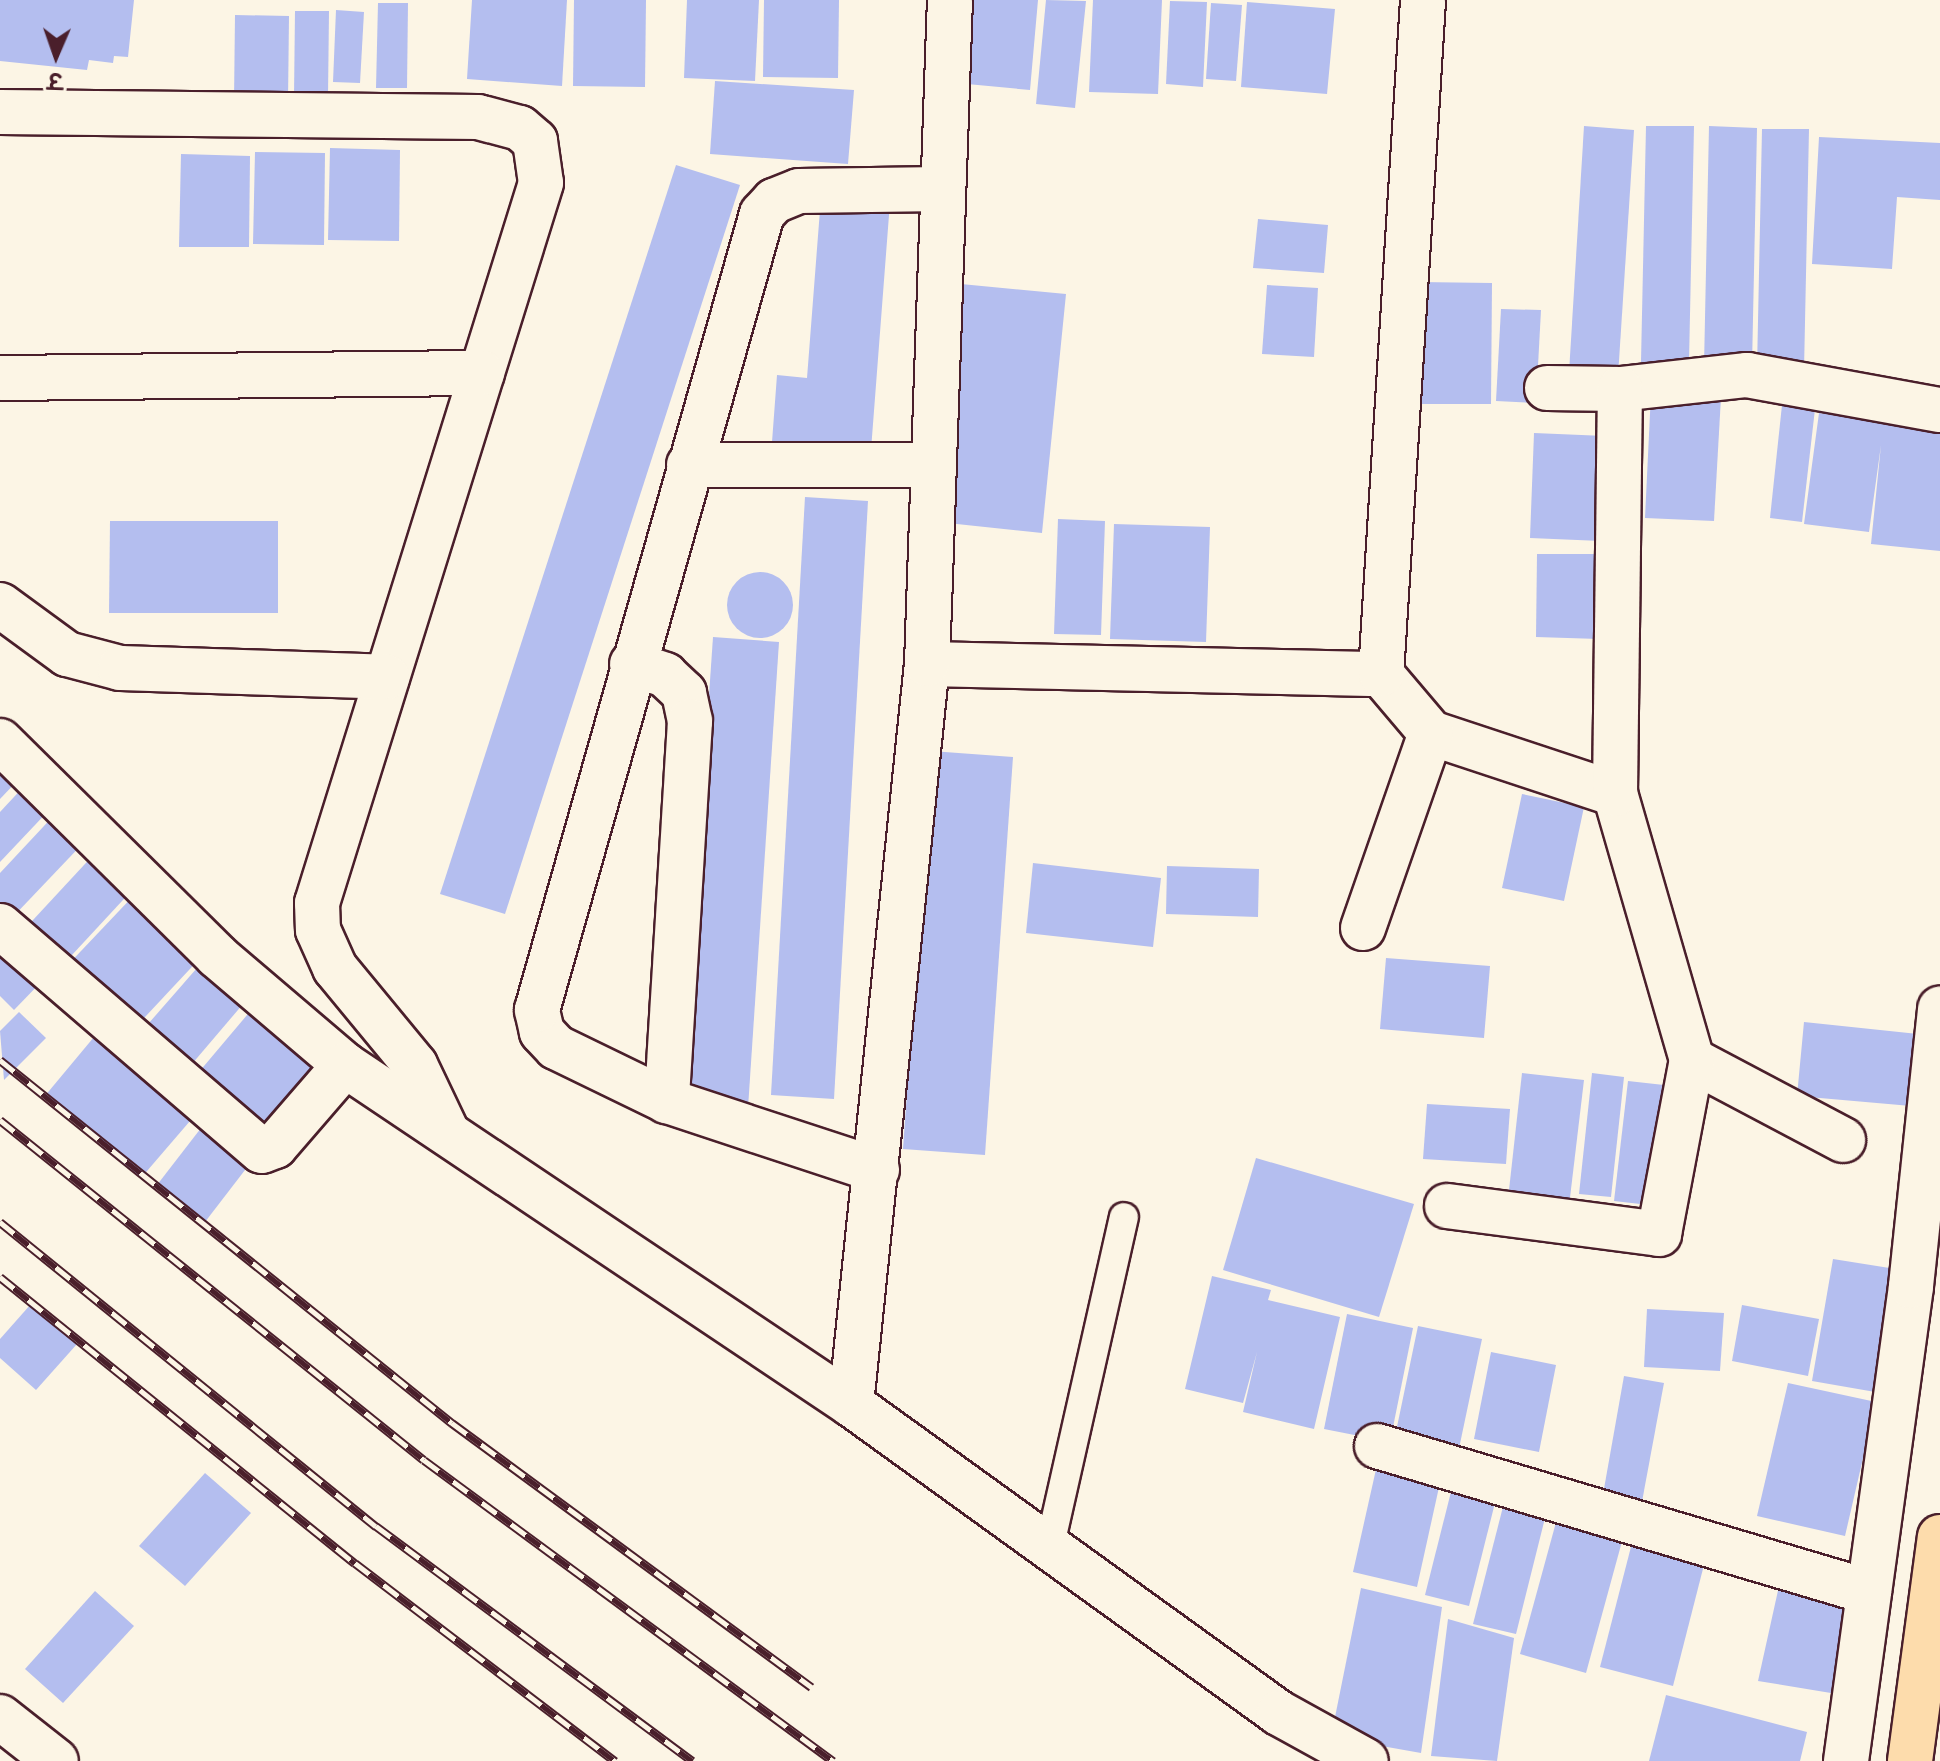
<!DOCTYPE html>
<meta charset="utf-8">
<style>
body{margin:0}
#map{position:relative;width:1940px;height:1761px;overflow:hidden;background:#fcf5e5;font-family:Itim,"Playpen Sans Deva",sans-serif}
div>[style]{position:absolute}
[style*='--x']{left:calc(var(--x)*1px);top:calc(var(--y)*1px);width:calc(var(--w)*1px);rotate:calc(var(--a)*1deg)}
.building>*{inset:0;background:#b4beef}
.round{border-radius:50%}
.roads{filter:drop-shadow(2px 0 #4a1f2b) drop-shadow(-2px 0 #4a1f2b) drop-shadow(0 2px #4a1f2b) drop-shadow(0 -2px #4a1f2b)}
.service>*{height:28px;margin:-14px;padding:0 14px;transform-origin:14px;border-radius:14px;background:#fcf5e5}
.minor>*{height:44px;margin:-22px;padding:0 22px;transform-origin:22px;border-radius:22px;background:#fcf5e5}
.tertiary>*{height:44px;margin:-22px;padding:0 22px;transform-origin:22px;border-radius:22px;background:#fcf5e5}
.primary>*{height:44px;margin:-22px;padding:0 22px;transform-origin:22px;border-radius:22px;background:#fddcac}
.rail>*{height:9px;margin-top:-4.5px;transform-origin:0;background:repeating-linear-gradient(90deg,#fcf5e5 0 18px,#4a1f2b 0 36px);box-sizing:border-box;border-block:2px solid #4a1f2b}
span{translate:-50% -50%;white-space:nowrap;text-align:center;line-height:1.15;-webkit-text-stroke:8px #fcf5e5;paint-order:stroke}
.north{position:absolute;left:16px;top:16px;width:80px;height:80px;-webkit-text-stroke:6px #fcf5e5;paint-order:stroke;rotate:182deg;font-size:22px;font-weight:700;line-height:32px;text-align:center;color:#4a1f2b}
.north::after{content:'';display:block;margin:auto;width:28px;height:36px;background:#4a1f2b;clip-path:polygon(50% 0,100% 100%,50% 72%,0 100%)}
</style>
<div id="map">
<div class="building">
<div style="clip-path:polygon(0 0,134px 0,128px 57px,114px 56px,113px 63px,89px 60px,87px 70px,0 61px)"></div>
<div style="clip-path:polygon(472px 0,567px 0,562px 86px,467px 79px)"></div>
<div style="clip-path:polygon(574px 0,646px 0,645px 87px,573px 86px)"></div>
<div style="clip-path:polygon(687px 0,759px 0,755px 81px,684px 78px)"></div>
<div style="clip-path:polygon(764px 0,839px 0,838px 78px,763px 77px)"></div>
<div style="clip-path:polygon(974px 0,1038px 0,1030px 90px,967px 84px)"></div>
<div style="clip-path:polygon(1046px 0,1086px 1px,1075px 108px,1036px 104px)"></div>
<div style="clip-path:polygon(1093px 0,1162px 0,1158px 94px,1089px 92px)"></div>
<div style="clip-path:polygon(1170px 1px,1207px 2px,1203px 87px,1166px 84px)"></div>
<div style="clip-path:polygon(1247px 2px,1335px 9px,1327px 94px,1241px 87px)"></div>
<div style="clip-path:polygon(378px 3px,408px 3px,407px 88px,376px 88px)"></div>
<div style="clip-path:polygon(1211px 3px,1242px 5px,1236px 81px,1206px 79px)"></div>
<div style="clip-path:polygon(336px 10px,364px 12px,360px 83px,333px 82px)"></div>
<div style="clip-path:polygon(295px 11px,329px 11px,328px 96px,294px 96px)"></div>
<div style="clip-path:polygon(235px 15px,289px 16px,288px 101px,234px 101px)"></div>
<div style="clip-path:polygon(715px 81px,854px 90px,848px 164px,710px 154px)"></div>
<div style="clip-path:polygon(1584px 126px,1634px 130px,1618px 376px,1569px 373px)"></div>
<div style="clip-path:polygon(1646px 126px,1694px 126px,1689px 362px,1641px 362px)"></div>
<div style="clip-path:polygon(1709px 126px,1757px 128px,1752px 366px,1704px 366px)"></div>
<div style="clip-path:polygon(1762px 129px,1809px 129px,1804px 370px,1757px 369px)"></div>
<div style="clip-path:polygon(1819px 137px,1940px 143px,1940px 200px,1897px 197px,1892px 269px,1812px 264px)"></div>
<div style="clip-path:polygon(330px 148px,400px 150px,399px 241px,328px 240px)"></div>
<div style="clip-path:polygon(255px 152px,325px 153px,324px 245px,253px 244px)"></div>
<div style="clip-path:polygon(181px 154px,250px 156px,249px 247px,179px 247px)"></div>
<div style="clip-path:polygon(676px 165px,740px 185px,505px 914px,440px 894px)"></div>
<div style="clip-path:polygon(821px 197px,890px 202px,871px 450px,772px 442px,777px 375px,807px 378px)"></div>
<div style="clip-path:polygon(1258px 219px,1328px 225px,1324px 273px,1253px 268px)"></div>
<div style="clip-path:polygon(1419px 282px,1492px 283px,1491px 404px,1418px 404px)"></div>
<div style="clip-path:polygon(961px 284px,1066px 294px,1042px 533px,938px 522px)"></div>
<div style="clip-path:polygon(1267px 285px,1318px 288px,1314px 357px,1262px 354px)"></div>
<div style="clip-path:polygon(1501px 309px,1541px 310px,1536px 403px,1496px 401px)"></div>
<div style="clip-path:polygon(1651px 393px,1721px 397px,1714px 521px,1645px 518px)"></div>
<div style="clip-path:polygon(1782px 405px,1815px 409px,1802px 522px,1770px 518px)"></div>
<div style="clip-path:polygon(1819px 413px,1940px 431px,1940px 551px,1871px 544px,1881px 445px,1869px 532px,1804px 524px)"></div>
<div style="clip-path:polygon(1534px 433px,1605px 436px,1601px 541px,1530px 538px)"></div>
<div style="clip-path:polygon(805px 497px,868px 501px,834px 1099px,771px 1095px)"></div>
<div style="clip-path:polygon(1058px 519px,1105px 521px,1101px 635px,1054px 634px)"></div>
<div style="clip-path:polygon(110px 521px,278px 521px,278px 613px,109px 613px)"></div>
<div style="clip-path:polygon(1114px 524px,1210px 527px,1206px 642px,1110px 639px)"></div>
<div style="clip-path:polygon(1537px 554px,1601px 554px,1599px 639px,1536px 637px)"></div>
<div class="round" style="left:727px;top:572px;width:66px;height:66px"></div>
<div style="clip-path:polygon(713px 637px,779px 642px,748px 1108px,681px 1104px)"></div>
<div style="clip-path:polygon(931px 751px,1013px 757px,985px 1155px,903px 1149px)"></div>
<div style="clip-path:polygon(0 761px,19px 779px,0 799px)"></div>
<div style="clip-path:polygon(27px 783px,52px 807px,0 862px,0 812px)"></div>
<div style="clip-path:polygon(1522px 794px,1584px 807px,1564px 901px,1502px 888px)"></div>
<div style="clip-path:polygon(58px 811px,88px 838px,9px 921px,0 913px,0 873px)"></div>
<div style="clip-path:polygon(97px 851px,135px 887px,59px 969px,20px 934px)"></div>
<div style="clip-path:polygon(1033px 863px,1161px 878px,1153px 947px,1026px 933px)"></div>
<div style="clip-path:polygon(1167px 866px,1259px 869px,1258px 917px,1166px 914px)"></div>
<div style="clip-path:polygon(137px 892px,204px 954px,130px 1033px,63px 970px)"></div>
<div style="clip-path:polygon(0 936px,44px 979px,14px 1010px,0 996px)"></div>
<div style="clip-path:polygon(1386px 958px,1490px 966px,1484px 1038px,1380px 1029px)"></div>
<div style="clip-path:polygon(204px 960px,249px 997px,180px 1078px,135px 1039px)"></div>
<div style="clip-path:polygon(258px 1002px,329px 1062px,258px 1145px,188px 1085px)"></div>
<div style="clip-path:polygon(19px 1012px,46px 1038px,4px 1080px,0 1031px)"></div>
<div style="clip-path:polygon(1804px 1022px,1918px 1034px,1911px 1106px,1797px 1096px)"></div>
<div style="clip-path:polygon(104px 1025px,202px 1107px,141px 1178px,44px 1097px)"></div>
<div style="clip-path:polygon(1522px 1073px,1584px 1080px,1569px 1206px,1508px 1199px)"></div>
<div style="clip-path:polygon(1592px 1073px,1624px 1077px,1611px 1197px,1579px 1194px)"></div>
<div style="clip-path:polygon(1628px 1081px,1664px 1085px,1649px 1205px,1614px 1201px)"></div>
<div style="clip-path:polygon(1427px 1104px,1510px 1109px,1506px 1164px,1423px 1159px)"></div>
<div style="clip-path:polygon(208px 1119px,255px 1157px,205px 1222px,157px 1185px)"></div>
<div style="clip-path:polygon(1256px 1158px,1414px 1204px,1379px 1317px,1223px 1270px)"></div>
<div style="clip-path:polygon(1833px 1259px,1902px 1270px,1881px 1393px,1812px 1381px)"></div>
<div style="clip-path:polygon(1212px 1276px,1271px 1290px,1268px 1300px,1340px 1317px,1314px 1429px,1243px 1412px,1257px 1352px,1243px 1403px,1185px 1389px)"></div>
<div style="clip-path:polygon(31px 1304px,77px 1344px,36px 1390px,0 1358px,0 1339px)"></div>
<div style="clip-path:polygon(1742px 1305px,1819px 1319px,1808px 1376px,1732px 1361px)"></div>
<div style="clip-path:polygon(1647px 1309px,1724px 1313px,1720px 1371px,1644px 1367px)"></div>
<div style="clip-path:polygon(1347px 1314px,1413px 1328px,1390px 1442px,1324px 1429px)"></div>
<div style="clip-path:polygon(1418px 1326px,1482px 1339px,1457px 1458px,1393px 1446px)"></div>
<div style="clip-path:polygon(1491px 1352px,1556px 1365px,1539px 1452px,1474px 1439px)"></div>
<div style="clip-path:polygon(1624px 1376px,1664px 1383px,1641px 1507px,1602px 1500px)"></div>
<div style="clip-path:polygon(1788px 1383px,1876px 1402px,1845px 1536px,1757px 1516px)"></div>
<div style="clip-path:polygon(1379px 1456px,1443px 1469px,1417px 1587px,1353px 1572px)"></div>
<div style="clip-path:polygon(205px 1473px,251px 1513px,185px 1586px,139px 1546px)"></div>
<div style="clip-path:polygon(1454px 1480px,1498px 1491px,1469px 1606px,1425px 1595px)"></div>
<div style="clip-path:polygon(1506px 1495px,1548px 1506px,1516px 1634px,1473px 1624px)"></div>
<div style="clip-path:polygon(1558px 1515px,1624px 1534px,1586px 1673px,1520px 1654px)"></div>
<div style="clip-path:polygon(1633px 1539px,1706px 1557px,1673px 1686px,1600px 1667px)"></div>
<div style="clip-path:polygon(1781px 1577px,1850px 1596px,1843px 1695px,1758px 1681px)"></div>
<div style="clip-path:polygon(1361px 1588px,1442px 1607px,1421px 1753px,1331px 1737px)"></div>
<div style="clip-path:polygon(95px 1591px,134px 1626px,63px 1703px,25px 1669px)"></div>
<div style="clip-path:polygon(1448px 1619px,1514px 1638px,1497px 1761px,1431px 1756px)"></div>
<div style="clip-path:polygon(1666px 1695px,1807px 1732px,1800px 1761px,1649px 1761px)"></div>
</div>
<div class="roads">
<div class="service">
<div style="--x:1050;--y:1545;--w:336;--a:-77.3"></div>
</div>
<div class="minor">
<div style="--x:0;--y:112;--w:478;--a:0.6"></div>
<div style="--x:478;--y:117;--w:43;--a:14.7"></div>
<div style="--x:520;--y:128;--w:20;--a:41"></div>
<div style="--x:535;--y:141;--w:42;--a:81.9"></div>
<div style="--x:541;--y:183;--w:754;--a:107.28"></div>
<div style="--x:317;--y:903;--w:27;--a:88"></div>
<div style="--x:318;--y:930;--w:42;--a:65.9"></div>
<div style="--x:335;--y:968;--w:126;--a:50.5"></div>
<div style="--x:415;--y:1065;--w:72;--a:64.5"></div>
<div style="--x:0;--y:378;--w:482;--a:-0.6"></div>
<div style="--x:1547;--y:388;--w:73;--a:0.8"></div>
<div style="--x:1620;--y:389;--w:128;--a:-6.3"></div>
<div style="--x:1747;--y:375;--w:196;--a:10.3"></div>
<div style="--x:689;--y:465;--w:245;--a:0"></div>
<div style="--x:0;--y:605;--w:83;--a:36.2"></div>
<div style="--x:67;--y:654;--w:55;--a:14.8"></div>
<div style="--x:120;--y:668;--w:267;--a:1.9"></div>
<div style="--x:632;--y:664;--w:35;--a:18"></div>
<div style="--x:665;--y:675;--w:26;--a:43"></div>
<div style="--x:684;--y:693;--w:29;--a:78"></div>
<div style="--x:690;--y:721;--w:381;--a:93.5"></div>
<div style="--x:927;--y:664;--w:454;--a:1.3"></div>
<div style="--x:1431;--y:733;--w:194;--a:18.3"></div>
<div style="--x:0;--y:741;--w:305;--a:44.7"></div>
<div style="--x:217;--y:956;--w:168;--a:40.4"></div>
<div style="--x:345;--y:1065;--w:609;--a:33.82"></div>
<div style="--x:851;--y:1404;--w:528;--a:35.83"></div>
<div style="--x:1279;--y:1713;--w:99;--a:28.9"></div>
<div style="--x:0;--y:926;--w:345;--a:40.7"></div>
<div style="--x:262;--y:1151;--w:14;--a:-21"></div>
<div style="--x:275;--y:1146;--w:107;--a:-49.2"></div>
<div style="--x:1363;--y:928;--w:207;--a:-70.8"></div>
<div style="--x:1431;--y:733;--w:77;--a:-130.3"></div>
<div style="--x:1381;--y:674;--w:675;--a:-86.43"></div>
<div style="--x:1692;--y:1060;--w:171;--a:27.9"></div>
<div style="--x:877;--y:1170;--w:221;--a:-161.8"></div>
<div style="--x:667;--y:1101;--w:123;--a:-154.1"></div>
<div style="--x:556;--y:1047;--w:21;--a:-133"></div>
<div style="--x:542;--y:1032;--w:23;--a:-103"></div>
<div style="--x:537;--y:1010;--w:827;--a:-74.22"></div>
<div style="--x:762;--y:214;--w:18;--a:-47"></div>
<div style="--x:774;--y:201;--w:27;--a:-22"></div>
<div style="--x:799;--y:191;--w:143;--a:-0.8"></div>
<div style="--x:1447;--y:1206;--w:214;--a:7.5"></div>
<div style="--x:1659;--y:1234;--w:177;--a:-79.3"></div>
<div style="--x:1692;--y:1060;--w:277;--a:-106.1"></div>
<div style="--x:1615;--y:794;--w:405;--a:-89.3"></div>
<div style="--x:851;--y:1404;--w:744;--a:-84.14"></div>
<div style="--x:927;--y:664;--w:664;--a:-88.02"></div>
<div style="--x:1377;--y:1446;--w:513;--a:16.53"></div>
<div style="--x:0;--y:1717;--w:71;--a:38.2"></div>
</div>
<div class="tertiary">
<div style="--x:1846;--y:1761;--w:479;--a:-82.2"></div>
<div style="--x:1911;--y:1286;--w:279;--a:-84"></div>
</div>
<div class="primary">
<div style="--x:1910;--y:1761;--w:226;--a:-82.4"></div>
</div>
</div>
<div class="rail">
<div style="--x:0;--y:1060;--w:580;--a:38.77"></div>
<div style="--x:452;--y:1423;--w:446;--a:36.3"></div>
<div style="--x:0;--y:1120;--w:543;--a:38.73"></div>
<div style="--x:424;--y:1460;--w:508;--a:36.35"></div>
<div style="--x:0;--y:1222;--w:484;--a:39"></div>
<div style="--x:376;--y:1526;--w:394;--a:36.6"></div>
<div style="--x:0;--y:1277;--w:456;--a:38.9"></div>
<div style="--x:355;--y:1563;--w:327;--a:37.3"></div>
</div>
<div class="north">उ</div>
</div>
